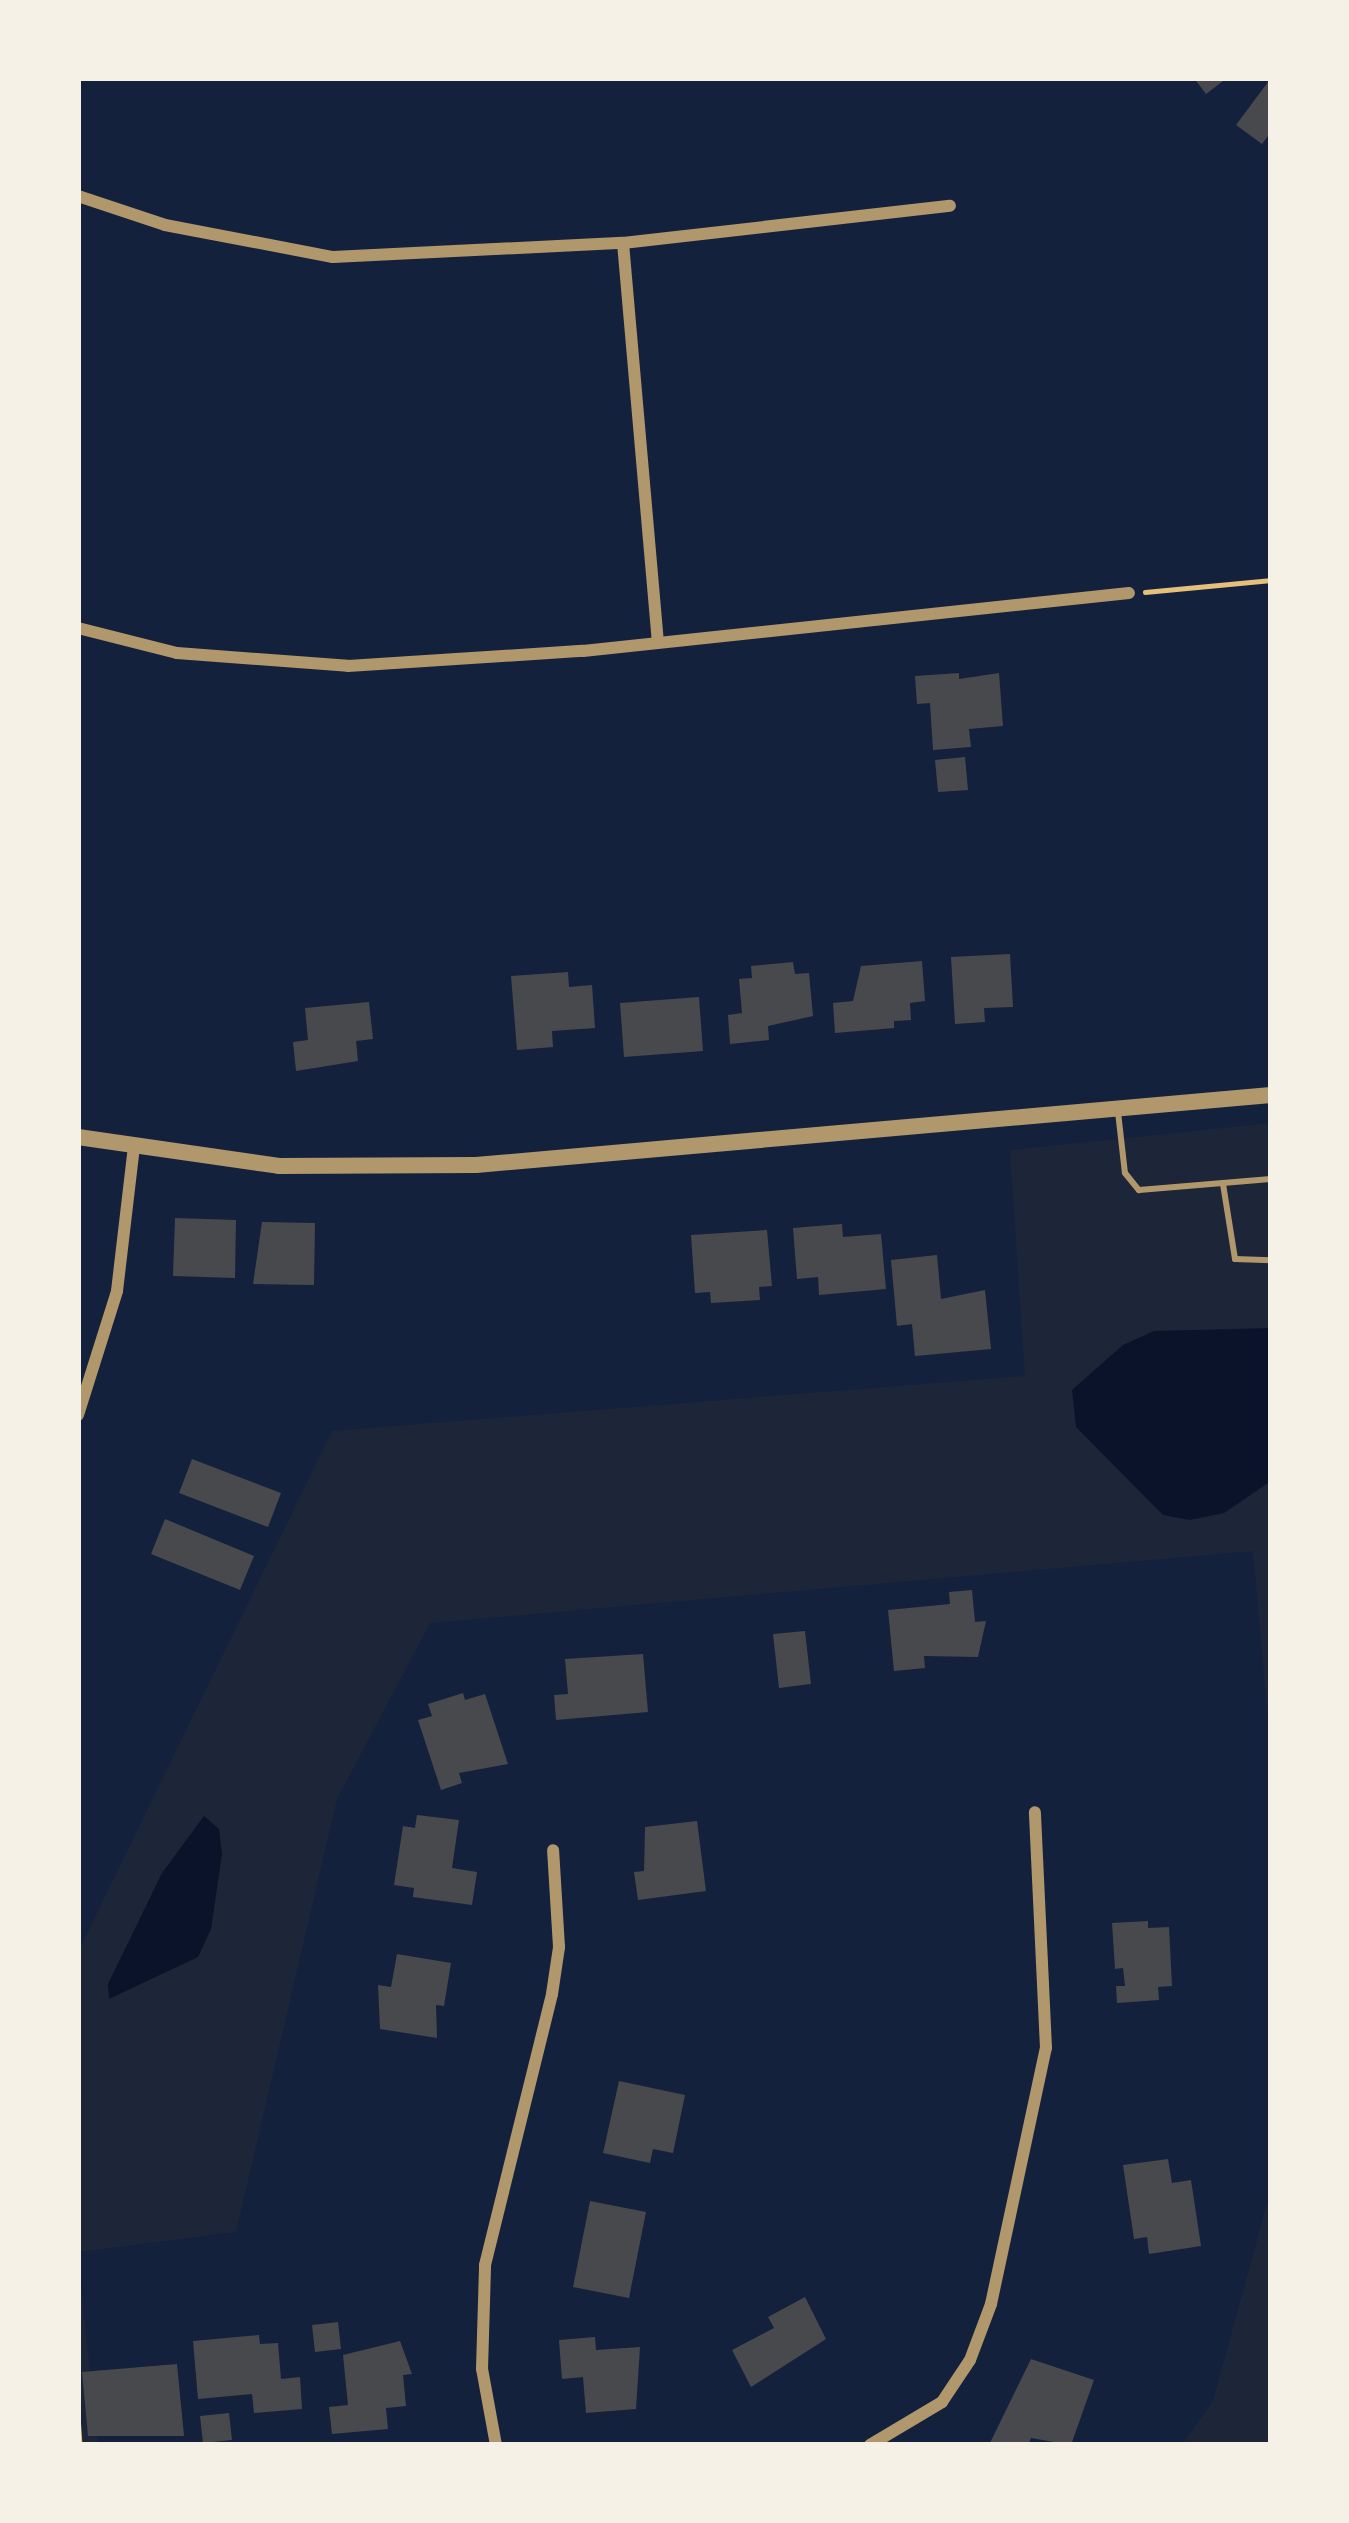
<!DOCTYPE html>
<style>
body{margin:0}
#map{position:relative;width:1349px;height:2523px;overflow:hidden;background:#14213d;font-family:Arial,sans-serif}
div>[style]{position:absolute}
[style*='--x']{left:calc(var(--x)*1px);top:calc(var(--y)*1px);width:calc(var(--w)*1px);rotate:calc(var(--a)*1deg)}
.green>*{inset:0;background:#1d2539}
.water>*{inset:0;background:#0b132b}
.building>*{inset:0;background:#48494c}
.path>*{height:4.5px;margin:-2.25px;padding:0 2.25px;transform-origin:2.25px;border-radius:2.25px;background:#e5c07b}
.service>*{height:6px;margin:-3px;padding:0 3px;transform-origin:3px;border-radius:3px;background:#b1986c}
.minor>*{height:12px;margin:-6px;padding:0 6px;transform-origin:6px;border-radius:6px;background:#b1986c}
.tertiary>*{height:16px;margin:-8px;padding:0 8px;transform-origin:8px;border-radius:8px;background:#b1986c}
span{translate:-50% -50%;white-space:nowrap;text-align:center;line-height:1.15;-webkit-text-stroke:9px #f6f1e7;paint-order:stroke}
.frame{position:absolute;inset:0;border:81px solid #f6f1e7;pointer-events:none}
</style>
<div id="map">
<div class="green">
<div style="clip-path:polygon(1271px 1123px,1271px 1754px,1253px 1551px,430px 1623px,337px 1799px,236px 2232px,78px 2252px,78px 1952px,332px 1431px,1025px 1376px,1010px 1150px)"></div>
<div style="clip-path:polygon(1271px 2189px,1271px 2445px,1182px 2445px,1213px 2401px)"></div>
<div style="clip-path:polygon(78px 2259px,98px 2445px,78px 2445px)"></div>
</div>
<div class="water">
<div style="clip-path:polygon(1271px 1328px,1271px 1481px,1224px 1513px,1190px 1520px,1163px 1515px,1076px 1427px,1072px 1390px,1123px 1345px,1154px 1331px)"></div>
<div style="clip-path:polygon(204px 1816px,219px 1829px,222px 1854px,211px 1929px,198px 1957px,109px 1999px,108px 1984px,162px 1873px)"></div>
</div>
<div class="building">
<div style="clip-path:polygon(1194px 78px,1227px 78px,1206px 94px)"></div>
<div style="clip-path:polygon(1271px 78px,1271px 132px,1262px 144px,1236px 125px)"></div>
<div style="clip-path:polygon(959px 673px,959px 679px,999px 673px,1003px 726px,969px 729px,971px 747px,933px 750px,930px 703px,917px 704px,915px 676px)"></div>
<div style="clip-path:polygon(965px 757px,968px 790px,938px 792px,935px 760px)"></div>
<div style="clip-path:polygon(1010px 954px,1013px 1007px,984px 1008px,985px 1022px,955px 1024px,951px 957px)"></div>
<div style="clip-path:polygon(922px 961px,925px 1001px,910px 1003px,911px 1020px,894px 1021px,894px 1028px,835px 1033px,833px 1003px,853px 1001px,861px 966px)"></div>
<div style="clip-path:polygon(793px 962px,795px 974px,809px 973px,813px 1016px,768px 1026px,769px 1040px,730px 1044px,728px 1015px,742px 1013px,739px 979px,752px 978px,751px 966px)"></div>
<div style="clip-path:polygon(568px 972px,569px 987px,592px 985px,595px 1028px,552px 1031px,553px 1047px,517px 1050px,511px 976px)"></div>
<div style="clip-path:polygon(699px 997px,703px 1051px,624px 1057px,620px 1003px)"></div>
<div style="clip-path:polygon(369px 1002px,373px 1039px,356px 1041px,358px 1061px,296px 1071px,293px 1042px,308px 1040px,305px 1008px)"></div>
<div style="clip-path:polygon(175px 1218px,236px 1220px,235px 1278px,173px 1276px)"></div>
<div style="clip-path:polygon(262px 1222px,315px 1223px,314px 1285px,253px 1284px)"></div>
<div style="clip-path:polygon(842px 1224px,843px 1237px,881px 1234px,886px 1289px,819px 1295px,818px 1277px,797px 1279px,793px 1228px)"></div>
<div style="clip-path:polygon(767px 1230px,772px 1286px,759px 1287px,760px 1300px,711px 1303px,710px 1292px,695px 1293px,691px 1235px)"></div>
<div style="clip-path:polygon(937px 1255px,941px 1299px,985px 1290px,991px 1349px,915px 1356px,912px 1324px,897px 1326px,891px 1260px)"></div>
<div style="clip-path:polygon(192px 1459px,281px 1493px,268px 1527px,179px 1493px)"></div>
<div style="clip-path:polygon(165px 1519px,254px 1556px,240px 1590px,151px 1554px)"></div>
<div style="clip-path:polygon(972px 1590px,975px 1622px,986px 1621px,978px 1657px,924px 1656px,925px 1668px,894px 1671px,888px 1610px,950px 1604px,949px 1592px)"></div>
<div style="clip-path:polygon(805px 1631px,811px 1684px,779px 1688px,773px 1634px)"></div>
<div style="clip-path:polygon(643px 1654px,648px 1712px,556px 1720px,554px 1695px,568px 1694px,565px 1659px)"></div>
<div style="clip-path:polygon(463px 1693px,465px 1700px,485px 1694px,508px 1764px,459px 1773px,462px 1783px,441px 1790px,418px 1720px,432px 1716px,428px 1704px)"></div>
<div style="clip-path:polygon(417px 1815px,459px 1820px,452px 1868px,477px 1872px,472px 1905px,413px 1897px,414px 1888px,394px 1885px,403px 1826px,415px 1828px)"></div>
<div style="clip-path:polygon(697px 1821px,706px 1891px,638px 1900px,634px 1872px,644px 1871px,645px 1827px)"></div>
<div style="clip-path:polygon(1148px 1921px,1148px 1928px,1169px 1927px,1172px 1986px,1158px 1987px,1159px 2000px,1117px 2003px,1116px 1986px,1125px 1986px,1123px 1968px,1115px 1969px,1112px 1923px)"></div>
<div style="clip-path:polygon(397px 1954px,451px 1963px,444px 2006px,436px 2005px,437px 2038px,380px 2029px,378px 1985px,391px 1987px)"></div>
<div style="clip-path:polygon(619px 2081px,685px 2095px,673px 2153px,653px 2149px,650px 2163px,603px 2153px)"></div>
<div style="clip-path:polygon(1168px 2159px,1172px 2183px,1191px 2180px,1201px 2246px,1149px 2254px,1147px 2237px,1134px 2239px,1123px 2165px)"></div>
<div style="clip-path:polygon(590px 2201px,646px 2212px,629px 2298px,573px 2287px)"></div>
<div style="clip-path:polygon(805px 2297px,826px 2339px,751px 2387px,732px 2350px,774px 2328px,768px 2317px)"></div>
<div style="clip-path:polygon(338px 2322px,341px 2349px,315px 2352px,312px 2325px)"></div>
<div style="clip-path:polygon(259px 2335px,260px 2344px,278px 2343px,281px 2379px,300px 2377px,302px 2409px,254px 2413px,252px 2394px,198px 2399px,193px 2341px)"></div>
<div style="clip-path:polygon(595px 2337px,596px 2350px,640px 2347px,636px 2409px,586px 2413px,583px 2377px,562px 2379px,559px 2340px)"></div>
<div style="clip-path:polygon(400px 2341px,412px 2374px,403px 2375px,406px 2406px,386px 2408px,388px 2429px,332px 2434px,329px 2407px,348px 2405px,343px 2355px)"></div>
<div style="clip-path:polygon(1031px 2359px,1094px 2380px,1071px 2445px,1031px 2438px,1028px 2445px,989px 2445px)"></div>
<div style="clip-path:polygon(177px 2364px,184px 2436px,88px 2436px,82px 2372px)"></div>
<div style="clip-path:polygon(229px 2413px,232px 2440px,203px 2443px,200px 2416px)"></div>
</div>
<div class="path">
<div style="--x:1145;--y:592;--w:127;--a:-5.4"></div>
<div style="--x:78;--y:2416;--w:29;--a:86"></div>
</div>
<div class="service">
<div style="--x:1118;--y:1112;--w:61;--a:83.5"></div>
<div style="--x:1125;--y:1173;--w:22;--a:51"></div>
<div style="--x:1139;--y:1190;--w:132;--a:-4.8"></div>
<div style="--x:1223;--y:1184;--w:76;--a:80.9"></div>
<div style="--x:1235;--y:1259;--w:36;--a:2"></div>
</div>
<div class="minor">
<div style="--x:78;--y:196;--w:92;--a:18.4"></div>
<div style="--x:165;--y:225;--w:171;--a:10.8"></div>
<div style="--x:333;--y:257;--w:290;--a:-2.8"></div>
<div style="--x:623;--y:243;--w:329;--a:-6.5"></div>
<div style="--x:623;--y:243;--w:401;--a:85"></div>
<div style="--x:78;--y:628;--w:102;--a:14.2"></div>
<div style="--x:177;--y:653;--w:171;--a:4.3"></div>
<div style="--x:348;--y:666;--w:235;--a:-3.7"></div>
<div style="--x:583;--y:651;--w:549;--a:-6.06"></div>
<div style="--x:78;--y:1415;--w:130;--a:-72.5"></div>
<div style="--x:117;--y:1291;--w:145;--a:-83.3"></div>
<div style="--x:496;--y:2445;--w:77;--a:-100.4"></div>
<div style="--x:482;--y:2369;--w:104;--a:-88.3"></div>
<div style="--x:485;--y:2265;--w:279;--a:-76.1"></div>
<div style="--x:552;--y:1994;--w:48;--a:-81.5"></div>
<div style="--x:559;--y:1947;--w:97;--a:-93.5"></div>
<div style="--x:870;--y:2445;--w:84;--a:-30.8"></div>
<div style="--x:942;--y:2402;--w:50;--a:-56.3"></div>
<div style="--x:970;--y:2360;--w:60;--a:-69.4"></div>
<div style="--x:991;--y:2304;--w:262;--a:-77.9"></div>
<div style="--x:1046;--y:2048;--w:236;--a:-92.7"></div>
</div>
<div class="tertiary">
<div style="--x:78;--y:1137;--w:203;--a:8.2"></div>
<div style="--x:279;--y:1166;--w:197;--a:-0.3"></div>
<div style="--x:476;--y:1165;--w:798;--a:-5.03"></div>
</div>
<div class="frame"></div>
</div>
